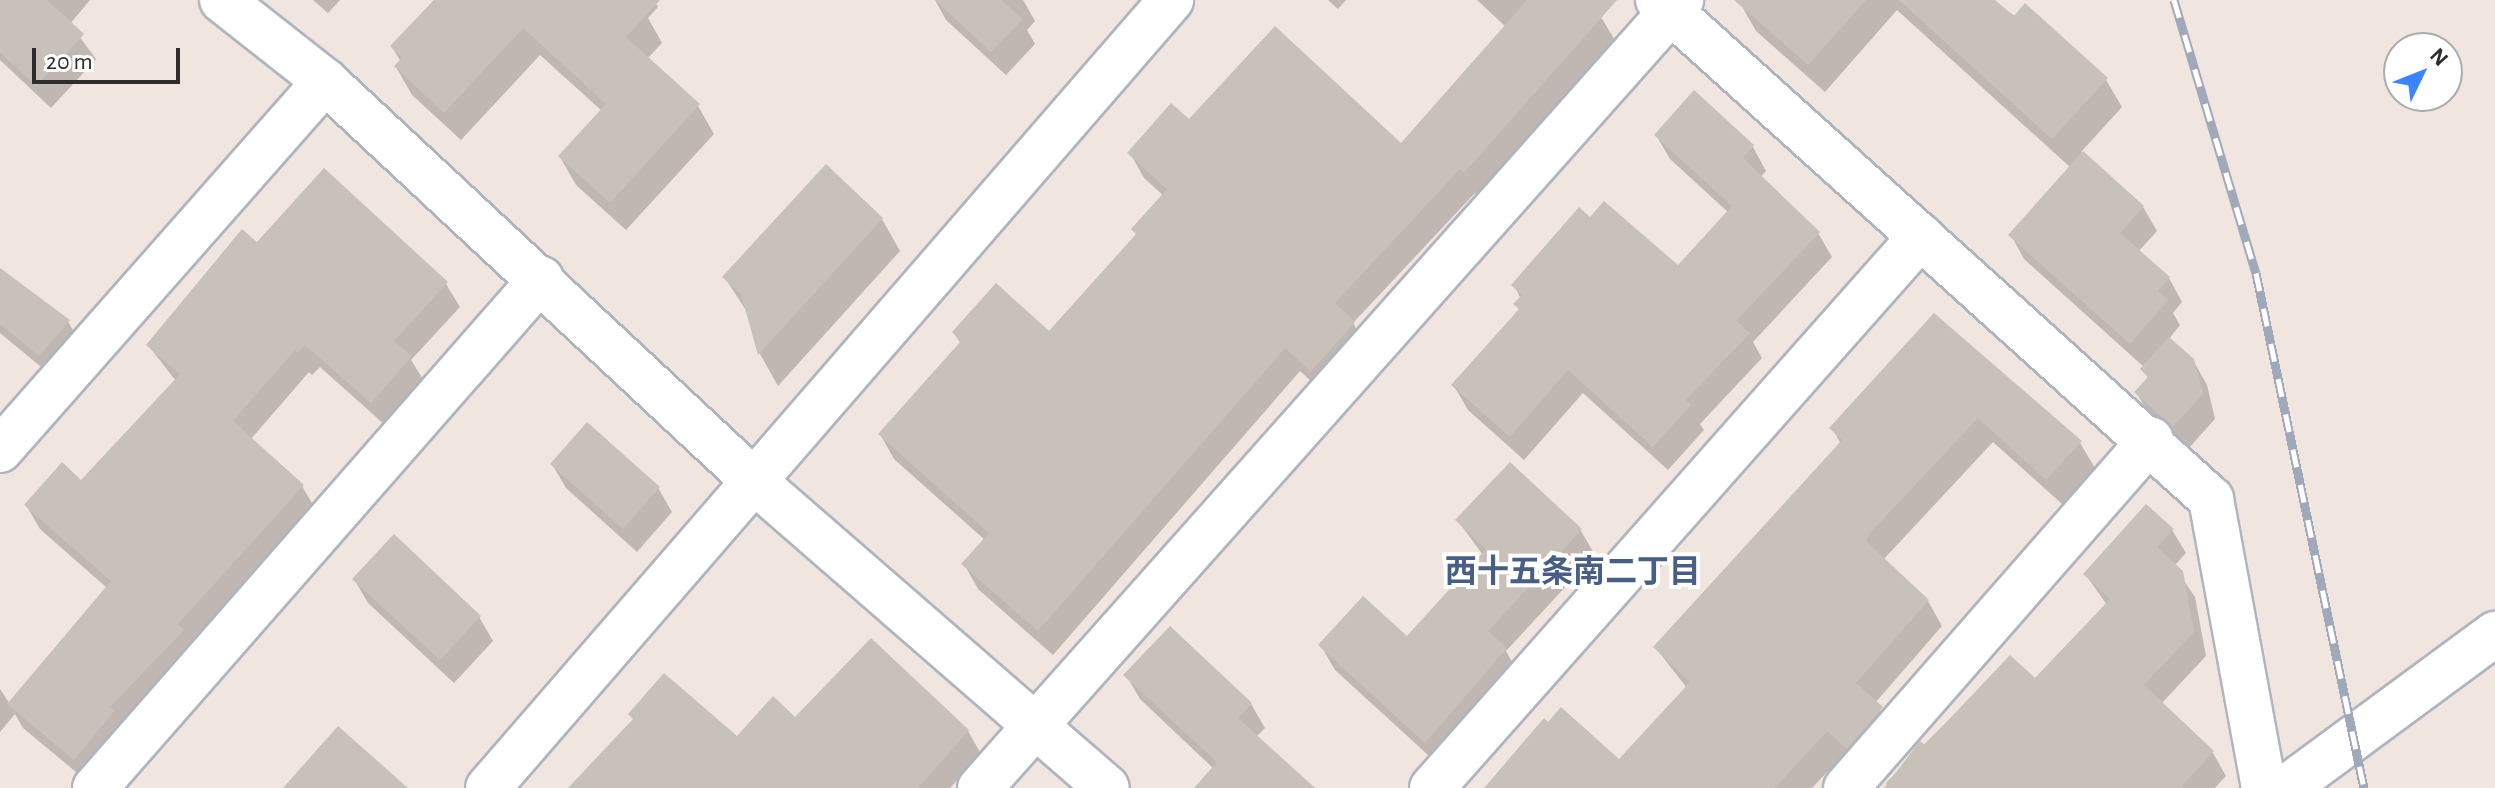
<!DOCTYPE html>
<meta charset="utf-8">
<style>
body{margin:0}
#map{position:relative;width:2495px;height:788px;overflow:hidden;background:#f0e5df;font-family:"Alegreya Sans","Noto Sans JP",sans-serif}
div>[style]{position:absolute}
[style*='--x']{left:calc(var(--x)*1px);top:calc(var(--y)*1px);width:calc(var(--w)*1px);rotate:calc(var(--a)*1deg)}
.shadow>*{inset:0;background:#0003}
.building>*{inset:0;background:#c8c1ba}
.roads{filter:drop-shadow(2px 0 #afb5be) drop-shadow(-2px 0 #afb5be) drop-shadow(0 2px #afb5be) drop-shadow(0 -2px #afb5be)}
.street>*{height:44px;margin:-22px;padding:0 22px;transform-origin:22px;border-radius:22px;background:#fff}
.secondary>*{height:44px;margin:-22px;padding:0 22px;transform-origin:22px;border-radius:22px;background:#fff}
.rail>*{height:9px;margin-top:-4.5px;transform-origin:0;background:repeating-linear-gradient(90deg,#fff 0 18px,#a0a9ba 0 36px);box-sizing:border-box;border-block:2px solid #a0a9ba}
span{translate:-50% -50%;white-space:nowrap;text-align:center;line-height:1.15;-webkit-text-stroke:8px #fff;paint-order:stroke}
.neighbourhood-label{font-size:32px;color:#485e84;font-weight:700}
.north{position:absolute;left:2383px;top:32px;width:80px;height:80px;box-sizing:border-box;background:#fff;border:2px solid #ababab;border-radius:50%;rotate:47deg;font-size:22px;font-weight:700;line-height:32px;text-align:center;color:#2d2d2d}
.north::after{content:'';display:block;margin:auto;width:28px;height:36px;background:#3d85ff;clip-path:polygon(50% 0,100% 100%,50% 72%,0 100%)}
.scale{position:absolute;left:32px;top:48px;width:148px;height:36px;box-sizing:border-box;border:4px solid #2d2d2d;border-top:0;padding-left:10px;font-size:24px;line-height:28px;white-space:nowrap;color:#2d2d2d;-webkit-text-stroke:6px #fff;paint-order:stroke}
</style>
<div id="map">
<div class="shadow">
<div style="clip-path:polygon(0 0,90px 0,70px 24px,96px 59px,51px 108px,0 60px)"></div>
<div style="clip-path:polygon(313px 0,340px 0,328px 13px)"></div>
<div style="clip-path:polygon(434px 0,654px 0,658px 7px,648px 18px,662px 43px,647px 59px,698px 106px,714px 134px,626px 230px,576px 185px,560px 157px,602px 111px,540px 55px,461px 140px,412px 95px,396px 67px,401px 62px,392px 47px)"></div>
<div style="clip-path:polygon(935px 0,1023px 0,1035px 21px,1027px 30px,1035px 44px,1006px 75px,946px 20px)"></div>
<div style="clip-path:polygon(1328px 0,1346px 0,1338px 9px)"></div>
<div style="clip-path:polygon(1477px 0,1604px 0,1601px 17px,1616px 42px,1479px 197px,1475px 193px,1353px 323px,1368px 349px,1326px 395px,1300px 371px,1053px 655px,978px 589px,964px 564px,985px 540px,894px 459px,880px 434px,961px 344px,954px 333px,1049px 333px,1137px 235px,1133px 230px,1164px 196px,1144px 178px,1130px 153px,1189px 122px,1401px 146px,1506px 27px)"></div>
<div style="clip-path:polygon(1743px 0,1992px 0,2106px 80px,2122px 107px,2081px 152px,2143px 207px,2157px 231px,2138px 252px,2169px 278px,2182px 302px,2173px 313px,2180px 325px,2169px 339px,2193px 360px,2207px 385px,2215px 419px,2187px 450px,2150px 416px,2136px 392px,2148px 379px,2144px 367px,2024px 259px,2011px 235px,2071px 168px,1897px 10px,1825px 92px,1756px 31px,1740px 3px)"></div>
<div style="clip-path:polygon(1656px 135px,1753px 147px,1766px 171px,1760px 178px,1818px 233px,1832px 257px,1753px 342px,1762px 358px,1700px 424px,1704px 430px,1668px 470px,1583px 393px,1524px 460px,1468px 410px,1454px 386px,1519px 310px,1516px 305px,1521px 299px,1514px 285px,1590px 220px,1678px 267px,1729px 213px,1670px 159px)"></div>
<div style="clip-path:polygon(882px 219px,900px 251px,778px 386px,760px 354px,749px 315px,725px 278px)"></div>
<div style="clip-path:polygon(257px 245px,446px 284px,460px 307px,411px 360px,424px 381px,385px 425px,320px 367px,312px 375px,309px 372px,250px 440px,302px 486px,316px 510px,88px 782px,23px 728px,15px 714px,0 732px,0 689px,10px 704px,107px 588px,40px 529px,26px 505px,81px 482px,176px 381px,148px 345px)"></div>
<div style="clip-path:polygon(0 271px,68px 322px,81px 343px,52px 376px,0 333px)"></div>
<div style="clip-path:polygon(1934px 316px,2080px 443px,2095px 468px,2062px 504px,1993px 442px,1883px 560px,1928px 601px,1942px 626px,1875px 703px,1896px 734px,1862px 773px,1843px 755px,1812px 788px,1504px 788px,1619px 762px,1687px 688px,1655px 647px,1841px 444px,1832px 428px)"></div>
<div style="clip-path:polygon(552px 464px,658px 488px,672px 512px,637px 552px,566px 488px)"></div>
<div style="clip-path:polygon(1511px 465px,1581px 531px,1595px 555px,1506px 651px,1519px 674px,1439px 765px,1335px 670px,1321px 646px,1407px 639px,1483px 555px,1458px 521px)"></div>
<div style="clip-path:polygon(2172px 530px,2186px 553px,2174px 566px,2195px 597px,2206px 656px,2161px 704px,2213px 753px,2226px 776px,2215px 788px,1889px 788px,1886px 783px,2010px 658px,2035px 681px,2107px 605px,2086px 575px)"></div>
<div style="clip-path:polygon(354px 579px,479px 617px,493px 641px,454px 683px,368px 603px)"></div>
<div style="clip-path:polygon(1126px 675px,1251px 704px,1265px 728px,1256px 737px,1312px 788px,1210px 788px,1214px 769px,1140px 699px)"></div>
<div style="clip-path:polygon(795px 719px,968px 731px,981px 754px,950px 788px,571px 788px)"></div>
</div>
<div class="building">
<div style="clip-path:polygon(0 0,47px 0,84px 34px,36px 86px,0 52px)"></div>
<div style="clip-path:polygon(434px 0,660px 0,626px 37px,700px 104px,610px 203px,558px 156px,606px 104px,523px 28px,444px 113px,394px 66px,402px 58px,390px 46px)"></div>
<div style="clip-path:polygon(935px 0,1001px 0,1023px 19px,991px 52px)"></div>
<div style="clip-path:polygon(1527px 0,1617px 0,1464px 173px,1460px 169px,1335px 303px,1355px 322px,1311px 371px,1285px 348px,1038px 631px,961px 564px,989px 533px,878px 434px,961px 341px,952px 332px,996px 283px,1049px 331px,1136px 234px,1131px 229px,1167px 189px,1127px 153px,1171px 103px,1189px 119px,1275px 26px,1401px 143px)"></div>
<div style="clip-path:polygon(1734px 0,1866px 0,1808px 65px)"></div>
<div style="clip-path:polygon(1899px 0,1995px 0,2014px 16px,2025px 3px,2108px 78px,2052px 139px)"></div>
<div style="clip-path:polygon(1694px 90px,1754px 145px,1743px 158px,1820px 232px,1736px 321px,1750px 333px,1686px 400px,1691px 405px,1653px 447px,1568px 370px,1510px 437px,1451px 385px,1519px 309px,1513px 304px,1522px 295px,1511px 285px,1579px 207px,1590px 217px,1604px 201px,1678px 265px,1732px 206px,1654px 135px)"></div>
<div style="clip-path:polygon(2083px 151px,2144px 206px,2120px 233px,2170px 277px,2158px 291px,2168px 300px,2130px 344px,2008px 235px)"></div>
<div style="clip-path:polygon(826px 164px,883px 218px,758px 355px,741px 294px,722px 277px)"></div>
<div style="clip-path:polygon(324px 168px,448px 282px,394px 341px,412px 356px,371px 403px,305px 345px,298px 353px,295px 350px,233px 421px,304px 485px,178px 624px,184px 630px,110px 707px,115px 710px,74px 760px,7px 704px,111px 581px,24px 505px,62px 462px,81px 480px,180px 374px,146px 345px,242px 229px,257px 242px)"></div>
<div style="clip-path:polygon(0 268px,70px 320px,39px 356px,0 324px)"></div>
<div style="clip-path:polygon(1934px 313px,2082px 441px,2046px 480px,1978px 418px,1870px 533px,1866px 541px,1929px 600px,1856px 683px,1883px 707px,1847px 749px,1827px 731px,1775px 788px,1484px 788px,1544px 718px,1548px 722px,1561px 707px,1619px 759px,1690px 682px,1653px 647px,1842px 440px,1829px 428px)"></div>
<div style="clip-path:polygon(2169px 337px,2194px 359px,2203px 394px,2173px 427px,2134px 392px,2148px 377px,2140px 369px)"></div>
<div style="clip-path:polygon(587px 422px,660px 487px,623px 529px,550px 464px)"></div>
<div style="clip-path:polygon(1510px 462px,1582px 529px,1488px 631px,1507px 648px,1425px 743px,1318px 645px,1363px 596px,1407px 636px,1486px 549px,1455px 520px)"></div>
<div style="clip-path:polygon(2146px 504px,2174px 529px,2157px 547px,2183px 571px,2194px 632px,2144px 685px,2214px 751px,2180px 788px,1884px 788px,1920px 741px,1925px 745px,2010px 655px,2035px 678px,2110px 599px,2083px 574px)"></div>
<div style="clip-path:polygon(394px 534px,481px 616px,440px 660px,352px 579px)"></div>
<div style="clip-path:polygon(1170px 626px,1252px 703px,1238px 718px,1315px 788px,1194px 788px,1217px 762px,1123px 675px)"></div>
<div style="clip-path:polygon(871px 638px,969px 730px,918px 788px,568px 788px,633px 719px,628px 714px,664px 673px,737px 736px,773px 696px,795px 717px)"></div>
<div style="clip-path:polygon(338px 726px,408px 788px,283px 788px)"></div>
</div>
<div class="roads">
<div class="street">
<div style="--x:1658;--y:0;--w:745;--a:42.06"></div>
<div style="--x:2211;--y:499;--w:294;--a:79.6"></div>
<div style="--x:0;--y:450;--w:492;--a:-48.6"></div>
<div style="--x:95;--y:788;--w:677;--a:-48.77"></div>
<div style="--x:980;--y:788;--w:1055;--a:-48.34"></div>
<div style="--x:1432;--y:788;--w:737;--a:-48.46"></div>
<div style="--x:1846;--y:788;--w:463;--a:-48.8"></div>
<div style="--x:2286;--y:788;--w:260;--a:-36.4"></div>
</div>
<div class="secondary">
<div style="--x:222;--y:0;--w:131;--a:38.2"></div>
<div style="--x:325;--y:81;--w:588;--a:43"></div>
<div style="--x:755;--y:482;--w:466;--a:41"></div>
<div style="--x:488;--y:788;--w:1043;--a:-49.08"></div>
</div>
</div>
<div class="rail">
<div style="--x:2174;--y:0;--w:285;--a:73.3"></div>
<div style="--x:2256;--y:273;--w:526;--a:78.16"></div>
</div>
<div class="neighbourhood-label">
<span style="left:1573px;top:572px">西十五条南二丁目</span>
</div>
<div class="north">N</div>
<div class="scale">20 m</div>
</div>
